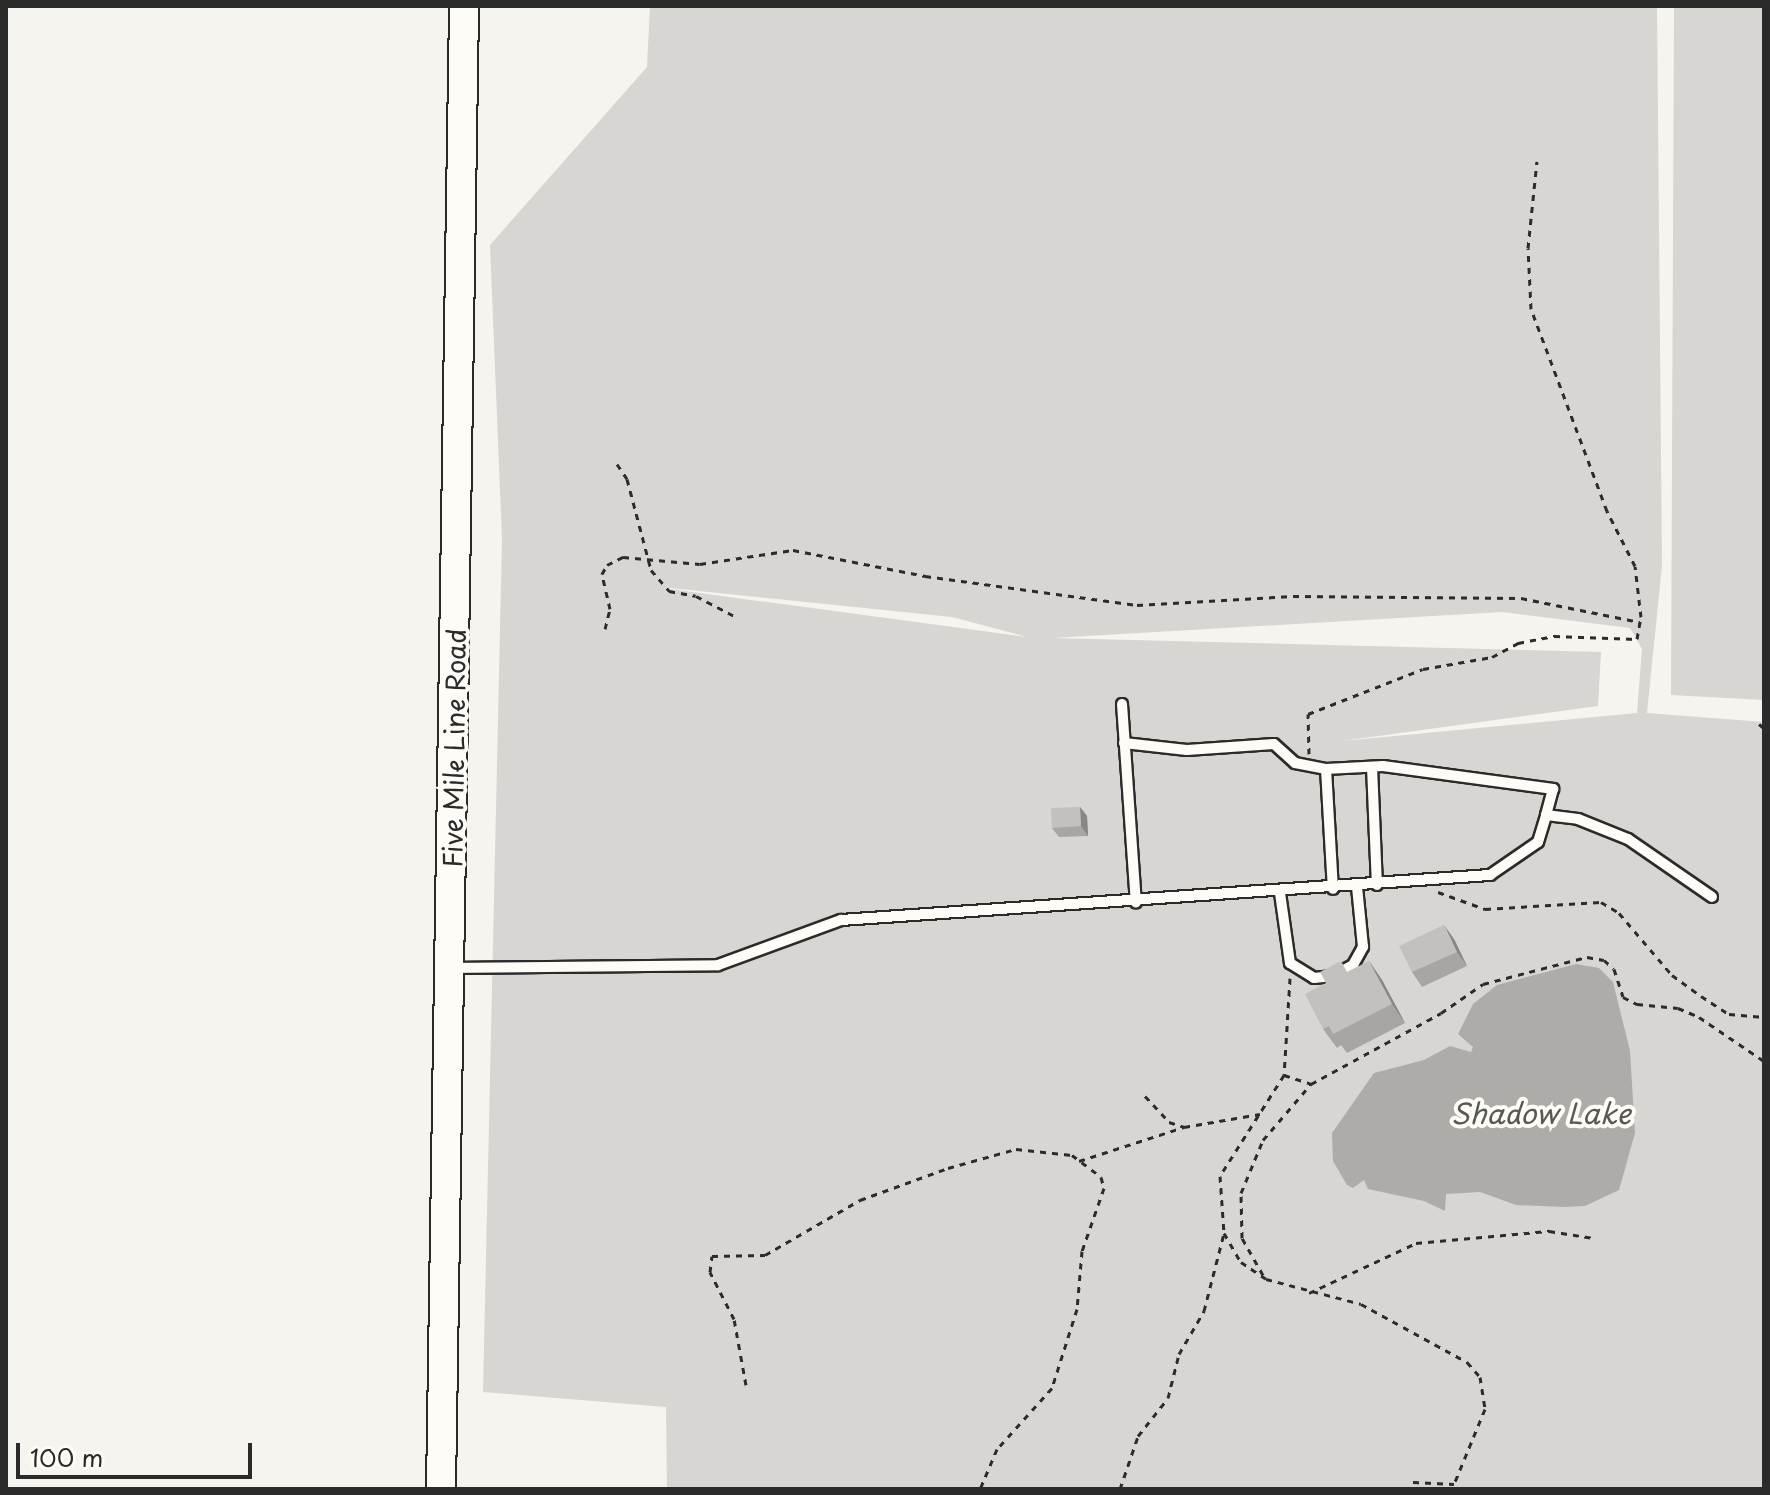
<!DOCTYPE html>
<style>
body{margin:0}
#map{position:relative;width:1770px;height:1495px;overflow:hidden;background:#f5f4ef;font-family:"Playpen Sans",sans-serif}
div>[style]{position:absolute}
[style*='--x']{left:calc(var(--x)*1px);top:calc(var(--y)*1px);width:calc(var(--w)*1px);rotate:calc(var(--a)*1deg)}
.green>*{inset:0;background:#d7d6d2}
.water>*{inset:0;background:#adaca9}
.path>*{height:3px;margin-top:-1.5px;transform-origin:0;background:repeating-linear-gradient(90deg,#2b2b2b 0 6px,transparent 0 12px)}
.roads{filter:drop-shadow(2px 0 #2b2b2b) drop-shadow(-2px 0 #2b2b2b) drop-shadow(0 2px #2b2b2b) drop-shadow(0 -2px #2b2b2b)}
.service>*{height:10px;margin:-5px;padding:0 5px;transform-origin:5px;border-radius:5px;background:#fdfcf7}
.secondary>*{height:28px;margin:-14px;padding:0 14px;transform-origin:14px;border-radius:14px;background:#fdfcf7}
.wall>*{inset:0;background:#a7a6a3}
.shaded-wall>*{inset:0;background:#888785}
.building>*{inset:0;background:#c2c1be}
span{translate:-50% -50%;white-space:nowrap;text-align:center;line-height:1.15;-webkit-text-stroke:8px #fdfcf7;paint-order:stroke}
.street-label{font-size:26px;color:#2b2b2b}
.water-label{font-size:28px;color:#585857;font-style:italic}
.frame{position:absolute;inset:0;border:8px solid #2b2b2b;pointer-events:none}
.scale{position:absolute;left:16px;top:1443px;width:236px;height:36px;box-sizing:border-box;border:4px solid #2b2b2b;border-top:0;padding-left:10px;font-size:24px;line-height:28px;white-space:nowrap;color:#2b2b2b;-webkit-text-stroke:6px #fdfcf7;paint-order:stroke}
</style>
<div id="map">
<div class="green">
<div style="clip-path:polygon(evenodd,650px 6px,1657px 6px,1662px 565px,1647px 713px,1764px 722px,1764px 1489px,667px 1489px,666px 1407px,483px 1392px,502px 539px,490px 245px,647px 67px,650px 6px,670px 588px,952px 617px,1027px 637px,670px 589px,670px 588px,650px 6px,1502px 612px,1630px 628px,1642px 649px,1637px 713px,1342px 741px,1598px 706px,1601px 652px,1053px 638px,1502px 612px)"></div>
<div style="clip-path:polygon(1674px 6px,1764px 6px,1764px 700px,1671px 695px)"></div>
</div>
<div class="water">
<div style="clip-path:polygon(1576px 964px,1599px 968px,1613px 982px,1630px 1051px,1635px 1133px,1619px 1190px,1585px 1206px,1564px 1207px,1516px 1205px,1480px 1192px,1446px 1194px,1445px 1211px,1424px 1201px,1368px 1189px,1364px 1180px,1353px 1188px,1347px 1185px,1333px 1161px,1332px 1133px,1374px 1073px,1424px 1060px,1450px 1046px,1471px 1052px,1473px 1047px,1458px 1034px,1473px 1004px,1497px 985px)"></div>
</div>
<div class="path">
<div style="--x:617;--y:464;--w:18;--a:56"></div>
<div style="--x:627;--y:479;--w:94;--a:75.2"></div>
<div style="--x:651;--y:570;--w:28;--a:49"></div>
<div style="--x:669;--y:591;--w:27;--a:10"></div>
<div style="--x:696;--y:596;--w:47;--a:27.6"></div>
<div style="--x:605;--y:629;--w:21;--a:-76"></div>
<div style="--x:610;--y:609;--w:36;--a:-103"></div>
<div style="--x:602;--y:574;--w:10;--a:-61"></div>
<div style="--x:607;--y:565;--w:18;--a:-27"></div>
<div style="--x:623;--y:557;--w:77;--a:5.2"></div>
<div style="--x:700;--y:564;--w:94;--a:-8.6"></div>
<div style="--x:793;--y:550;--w:135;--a:11.1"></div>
<div style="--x:925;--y:576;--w:214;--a:7.8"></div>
<div style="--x:1137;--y:605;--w:156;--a:-3.3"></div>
<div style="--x:1293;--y:596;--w:228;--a:0.5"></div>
<div style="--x:1521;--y:598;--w:121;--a:11.4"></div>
<div style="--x:1759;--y:724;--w:6;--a:39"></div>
<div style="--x:1309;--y:754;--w:40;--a:-91.4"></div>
<div style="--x:1308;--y:714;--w:123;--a:-21.4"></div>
<div style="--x:1423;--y:669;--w:70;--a:-9.9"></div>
<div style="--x:1492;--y:657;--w:30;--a:-28"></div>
<div style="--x:1518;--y:643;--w:37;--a:-11"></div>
<div style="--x:1554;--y:636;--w:83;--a:2.1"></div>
<div style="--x:1637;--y:639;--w:22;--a:-80"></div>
<div style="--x:1641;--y:617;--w:51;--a:-96.7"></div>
<div style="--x:1635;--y:566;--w:62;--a:-117"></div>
<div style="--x:1607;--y:511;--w:216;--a:-110.6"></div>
<div style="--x:1531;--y:309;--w:61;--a:-92.8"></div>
<div style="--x:1528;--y:248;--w:87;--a:-84.1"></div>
<div style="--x:1438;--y:892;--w:50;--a:19.9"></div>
<div style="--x:1485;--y:909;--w:116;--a:-3.5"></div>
<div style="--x:1601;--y:902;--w:21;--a:31"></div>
<div style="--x:1619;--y:913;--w:82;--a:49.5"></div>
<div style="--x:1672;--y:975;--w:36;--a:36"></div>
<div style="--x:1701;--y:996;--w:33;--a:33"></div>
<div style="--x:1729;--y:1014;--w:35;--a:5"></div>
<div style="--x:1290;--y:978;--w:97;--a:93.5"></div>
<div style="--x:1284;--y:1075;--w:120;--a:122.4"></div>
<div style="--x:1220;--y:1176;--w:57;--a:86"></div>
<div style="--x:1224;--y:1233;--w:34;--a:60"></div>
<div style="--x:1241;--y:1262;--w:30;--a:34"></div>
<div style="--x:1266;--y:1279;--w:98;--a:14.7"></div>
<div style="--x:1361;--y:1304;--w:121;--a:28.7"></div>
<div style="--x:1467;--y:1362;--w:20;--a:49"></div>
<div style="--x:1480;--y:1377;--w:32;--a:81"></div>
<div style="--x:1485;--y:1409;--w:87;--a:112.4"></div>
<div style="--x:1284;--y:1075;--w:28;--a:18"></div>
<div style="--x:1311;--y:1084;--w:148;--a:-28.6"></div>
<div style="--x:1441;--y:1013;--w:51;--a:-34.6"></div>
<div style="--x:1483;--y:984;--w:107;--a:-14.6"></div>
<div style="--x:1587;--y:957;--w:17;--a:10"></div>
<div style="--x:1604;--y:960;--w:13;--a:42"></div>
<div style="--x:1614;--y:969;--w:29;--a:72"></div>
<div style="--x:1623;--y:997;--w:16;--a:27"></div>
<div style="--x:1637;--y:1004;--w:41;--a:5.6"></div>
<div style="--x:1678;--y:1008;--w:23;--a:23"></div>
<div style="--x:1699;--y:1017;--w:78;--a:34.1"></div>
<div style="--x:1145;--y:1096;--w:35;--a:47"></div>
<div style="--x:1169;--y:1122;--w:16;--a:18"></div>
<div style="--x:1079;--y:1161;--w:110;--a:-17.9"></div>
<div style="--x:1184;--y:1127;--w:77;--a:-9.7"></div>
<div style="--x:1263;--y:1275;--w:43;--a:-119.6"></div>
<div style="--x:1242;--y:1238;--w:45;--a:-91.3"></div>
<div style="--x:1241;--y:1193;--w:57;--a:-67.5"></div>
<div style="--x:1263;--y:1140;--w:74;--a:-49.4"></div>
<div style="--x:1309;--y:1293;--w:118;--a:-25"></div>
<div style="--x:1416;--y:1243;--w:134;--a:-5.2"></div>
<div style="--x:1549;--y:1231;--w:45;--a:9"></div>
<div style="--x:746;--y:1385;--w:67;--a:-100.3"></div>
<div style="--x:734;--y:1319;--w:53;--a:-117.1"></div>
<div style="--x:710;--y:1272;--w:16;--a:-83"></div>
<div style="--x:712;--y:1256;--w:53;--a:-1.1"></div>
<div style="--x:765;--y:1255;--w:110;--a:-30.1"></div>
<div style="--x:860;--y:1200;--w:94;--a:-20"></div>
<div style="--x:948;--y:1168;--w:71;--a:-15.6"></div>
<div style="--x:1016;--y:1149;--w:56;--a:6.1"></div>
<div style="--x:1072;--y:1155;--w:36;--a:37"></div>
<div style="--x:1101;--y:1177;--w:11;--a:75"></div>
<div style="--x:1104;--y:1188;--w:67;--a:109.2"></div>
<div style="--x:1082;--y:1251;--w:58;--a:94.9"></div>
<div style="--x:1077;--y:1309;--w:83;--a:107.6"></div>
<div style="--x:1052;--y:1388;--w:82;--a:132"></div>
<div style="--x:997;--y:1449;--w:43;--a:113"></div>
<div style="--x:1413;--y:1482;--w:41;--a:2.8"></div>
<div style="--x:1120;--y:1489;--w:56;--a:-71.2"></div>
<div style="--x:1138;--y:1436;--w:48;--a:-51.7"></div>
<div style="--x:1168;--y:1398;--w:45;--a:-76"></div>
<div style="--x:1179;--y:1354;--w:50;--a:-59.8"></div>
<div style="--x:1204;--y:1311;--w:81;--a:-75.6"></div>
</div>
<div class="roads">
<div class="service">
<div style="--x:1122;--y:704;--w:199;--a:86"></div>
<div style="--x:1124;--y:743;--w:63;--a:6.3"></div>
<div style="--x:1187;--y:750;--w:87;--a:-3.9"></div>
<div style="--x:1274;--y:744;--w:28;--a:42"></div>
<div style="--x:1295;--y:763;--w:32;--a:11"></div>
<div style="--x:1326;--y:769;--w:57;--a:-3"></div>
<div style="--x:1383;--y:766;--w:172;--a:7.7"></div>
<div style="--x:1553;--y:789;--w:27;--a:105"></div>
<div style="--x:1546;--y:815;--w:32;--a:7"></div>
<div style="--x:1578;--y:819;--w:54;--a:21.8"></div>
<div style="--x:1628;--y:839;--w:102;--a:34.6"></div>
<div style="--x:1372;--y:767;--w:118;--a:87.6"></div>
<div style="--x:1326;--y:769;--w:120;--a:86.7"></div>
<div style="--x:1280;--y:893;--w:71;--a:81.9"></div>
<div style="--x:1290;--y:963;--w:28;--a:32"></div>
<div style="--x:1314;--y:978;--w:19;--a:-6"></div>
<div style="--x:1333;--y:976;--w:23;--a:-29"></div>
<div style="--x:1353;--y:965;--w:21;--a:-61"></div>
<div style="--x:1363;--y:947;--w:60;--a:-95.7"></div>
<div style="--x:453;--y:968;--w:265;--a:-0.6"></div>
<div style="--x:718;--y:965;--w:131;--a:-20.1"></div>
<div style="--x:841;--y:920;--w:651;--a:-3.97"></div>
<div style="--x:1490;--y:875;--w:58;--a:-34.5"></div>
<div style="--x:1538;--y:842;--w:28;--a:-73"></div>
</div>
<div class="secondary">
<div style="--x:441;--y:1489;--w:1483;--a:-89.11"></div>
</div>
</div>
<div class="wall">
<div style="clip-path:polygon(1080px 807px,1087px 816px,1088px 836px,1059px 837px,1052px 828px)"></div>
<div style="clip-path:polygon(1454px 939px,1467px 966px,1422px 987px,1412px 972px)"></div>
<div style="clip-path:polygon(1369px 961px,1382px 980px,1405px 1023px,1347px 1053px,1341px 1045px,1337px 1048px,1323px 1029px,1348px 972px)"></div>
</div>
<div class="shaded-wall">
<div style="clip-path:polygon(1080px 807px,1087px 816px,1088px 836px,1081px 826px)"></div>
<div style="clip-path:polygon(1444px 925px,1454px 939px,1467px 966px,1457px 952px)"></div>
<div style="clip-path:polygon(1369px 961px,1382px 980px,1405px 1023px,1392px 1004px)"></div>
</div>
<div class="building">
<div style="clip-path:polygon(1080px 807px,1081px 826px,1052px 828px,1051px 808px)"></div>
<div style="clip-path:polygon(1444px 925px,1457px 952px,1412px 972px,1399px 946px)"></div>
<div style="clip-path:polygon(1341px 961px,1347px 972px,1369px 961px,1392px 1004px,1333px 1034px,1329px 1026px,1323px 1029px,1305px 994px,1326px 983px,1320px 972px)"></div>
</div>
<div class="street-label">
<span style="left:454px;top:748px;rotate:-89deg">Five Mile Line Road</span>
</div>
<div class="water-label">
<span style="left:1541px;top:1113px">Shadow Lake</span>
</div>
<div class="frame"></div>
<div class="scale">100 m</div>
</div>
